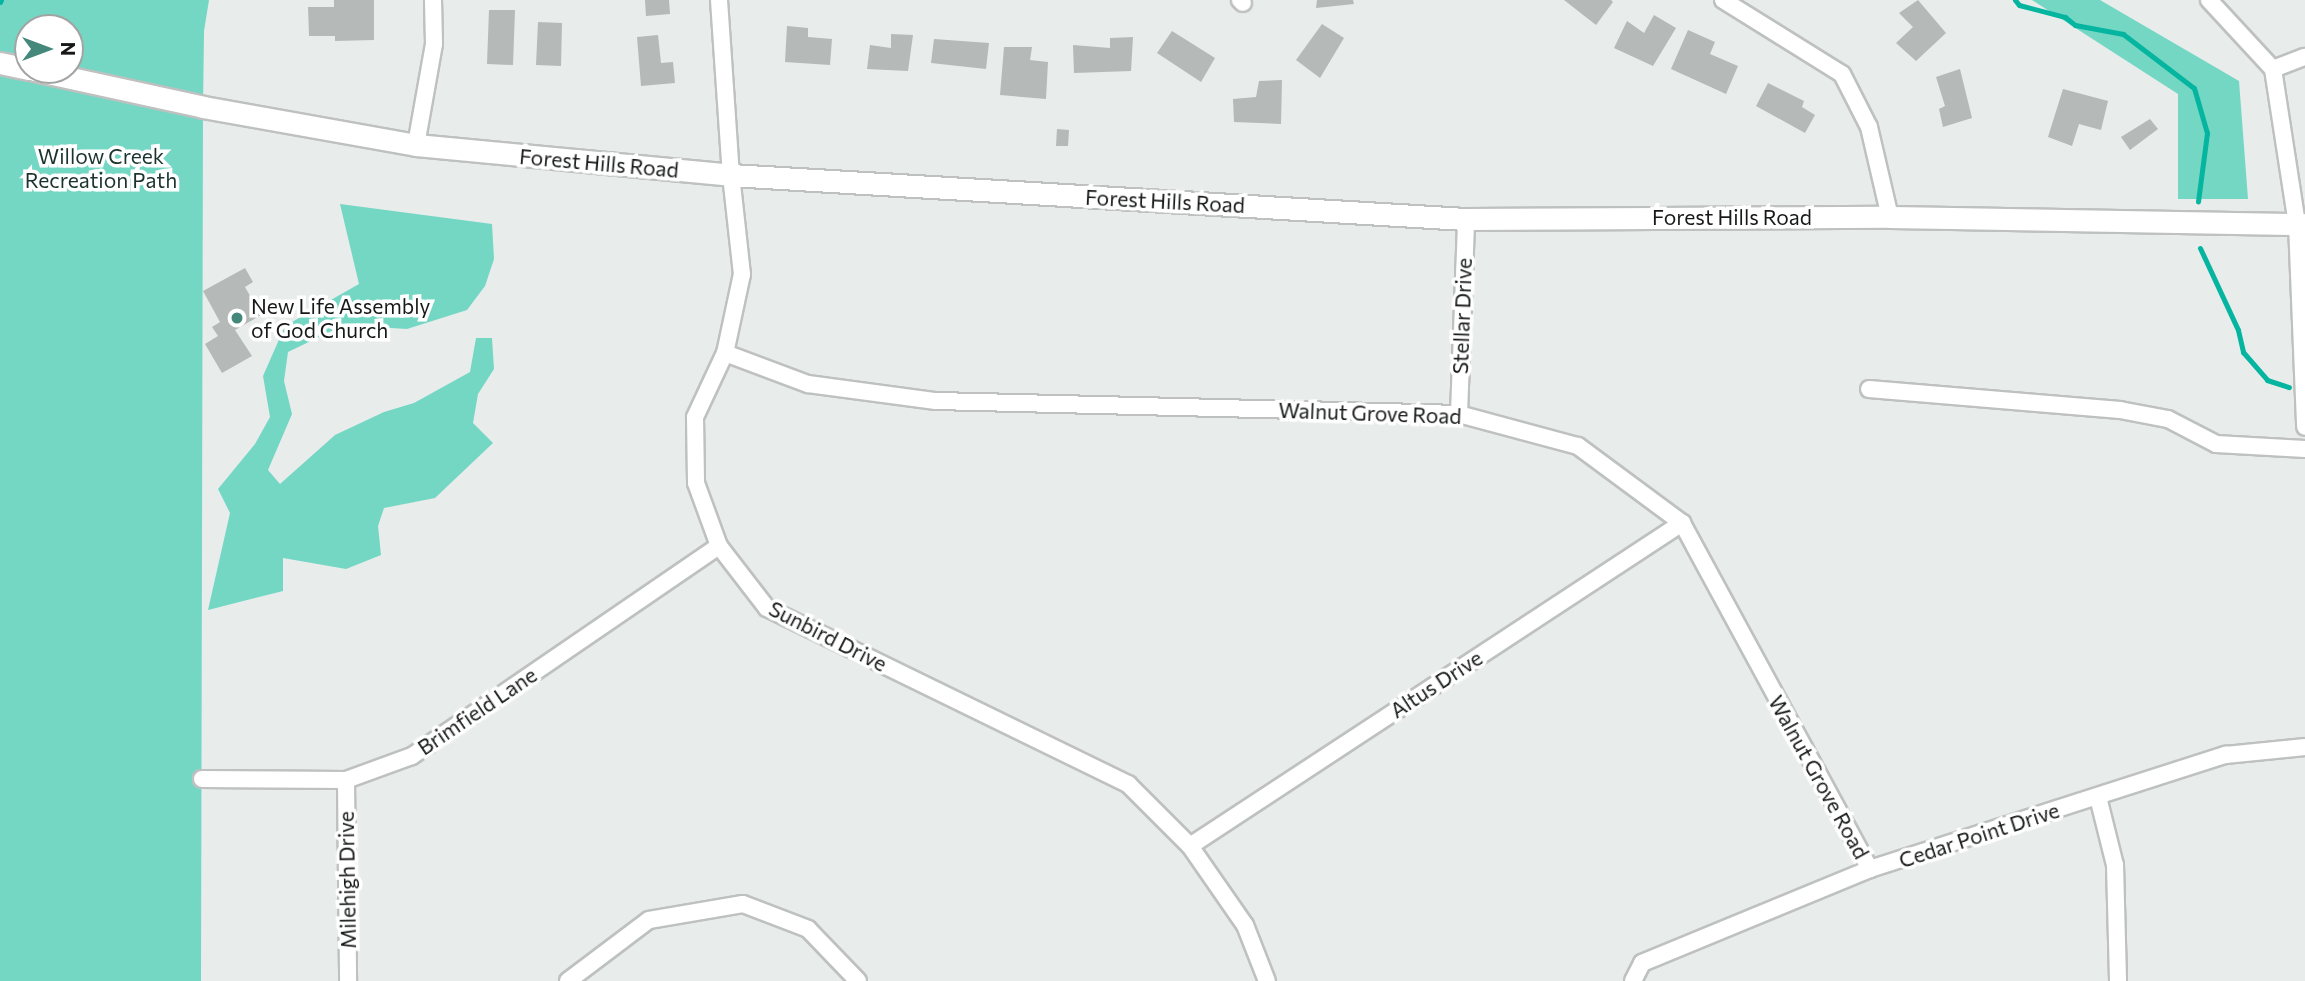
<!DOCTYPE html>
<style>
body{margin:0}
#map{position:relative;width:2305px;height:981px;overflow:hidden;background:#e8eceb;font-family:Commissioner,sans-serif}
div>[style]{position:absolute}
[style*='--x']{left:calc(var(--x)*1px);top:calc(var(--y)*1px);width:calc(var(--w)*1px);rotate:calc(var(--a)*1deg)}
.green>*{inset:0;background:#73d7c4}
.stream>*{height:5px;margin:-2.5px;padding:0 2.5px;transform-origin:2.5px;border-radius:2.5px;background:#05b59f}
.building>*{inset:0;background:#b5b9b8}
.roads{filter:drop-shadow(2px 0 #bec1c0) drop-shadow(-2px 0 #bec1c0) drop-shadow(0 2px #bec1c0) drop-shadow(0 -2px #bec1c0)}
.street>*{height:16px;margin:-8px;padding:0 8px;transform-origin:8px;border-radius:8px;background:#fff}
.secondary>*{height:21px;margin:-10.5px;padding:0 10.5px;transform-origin:10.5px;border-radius:10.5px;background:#fff}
.dots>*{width:19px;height:19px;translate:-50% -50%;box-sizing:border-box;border:4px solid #fff;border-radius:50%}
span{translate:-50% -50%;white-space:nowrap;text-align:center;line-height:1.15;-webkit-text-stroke:7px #fff;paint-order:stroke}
.park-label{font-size:21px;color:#1b332e}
.street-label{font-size:21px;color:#171818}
.poi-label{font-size:21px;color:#171818}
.left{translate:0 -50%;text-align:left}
.north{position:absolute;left:14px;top:14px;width:70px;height:70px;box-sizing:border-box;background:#fff;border:2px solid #a2a3a3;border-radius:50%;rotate:90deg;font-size:19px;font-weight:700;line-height:28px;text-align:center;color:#171818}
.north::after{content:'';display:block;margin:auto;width:24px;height:32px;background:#44887c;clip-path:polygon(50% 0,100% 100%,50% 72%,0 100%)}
</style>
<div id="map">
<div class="green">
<div style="clip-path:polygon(evenodd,0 0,209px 0,204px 31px,203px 107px,201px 981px,0 981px,0 0,28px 28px,70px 28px,70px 70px,28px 70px,28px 28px)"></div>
<div style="clip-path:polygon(2032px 0,2100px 0,2239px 81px,2248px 199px,2178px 199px,2178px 94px)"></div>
<div style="clip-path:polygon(340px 204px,492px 224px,494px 259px,485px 286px,467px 310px,407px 329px,344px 325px,288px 352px,284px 381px,292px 414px,268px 470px,280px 484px,335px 435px,384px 412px,414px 403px,470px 372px,476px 338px,492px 338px,494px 369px,478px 394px,473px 423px,493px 443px,435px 498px,384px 508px,378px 526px,381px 555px,346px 569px,283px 558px,283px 591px,208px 610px,230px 513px,218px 489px,255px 444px,270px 417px,263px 376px,285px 326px,359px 284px)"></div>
</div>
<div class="stream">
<div style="--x:2015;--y:0;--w:6;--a:51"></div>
<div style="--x:2019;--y:5;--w:48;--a:14.6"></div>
<div style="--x:2065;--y:17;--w:13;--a:39"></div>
<div style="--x:2075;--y:25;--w:49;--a:10.6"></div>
<div style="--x:2123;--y:34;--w:89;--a:37.3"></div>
<div style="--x:2194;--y:88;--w:47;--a:73.9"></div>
<div style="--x:2207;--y:133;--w:69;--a:97.5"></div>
<div style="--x:0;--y:2;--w:2;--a:-63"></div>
<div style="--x:2200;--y:248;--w:90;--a:65.1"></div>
<div style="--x:2238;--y:330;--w:23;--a:77"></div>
<div style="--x:2243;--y:352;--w:37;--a:49"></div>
<div style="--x:2267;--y:380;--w:23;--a:18"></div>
</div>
<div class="building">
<div style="clip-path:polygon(334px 0,374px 0,374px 40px,335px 41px,335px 36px,309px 36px,308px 7px,334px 7px)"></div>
<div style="clip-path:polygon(645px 0,669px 0,670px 14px,646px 16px)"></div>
<div style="clip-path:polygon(1317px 0,1353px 0,1354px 4px,1316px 8px)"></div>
<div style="clip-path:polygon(1564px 0,1611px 0,1613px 2px,1596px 25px)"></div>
<div style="clip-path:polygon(1918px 0,1946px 33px,1916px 61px,1896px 43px,1913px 27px,1899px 13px)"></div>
<div style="clip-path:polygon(489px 10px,515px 10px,513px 65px,487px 64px)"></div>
<div style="clip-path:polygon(1654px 15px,1676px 28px,1653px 66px,1614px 48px,1627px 21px,1644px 33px)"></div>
<div style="clip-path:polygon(538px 22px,562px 23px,561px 66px,536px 65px)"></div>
<div style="clip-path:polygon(1322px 24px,1344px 38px,1320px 78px,1296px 60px)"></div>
<div style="clip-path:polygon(787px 26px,808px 28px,808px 37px,832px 39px,830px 65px,785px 62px)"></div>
<div style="clip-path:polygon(1688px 30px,1715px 42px,1710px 54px,1738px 66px,1726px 94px,1671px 69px)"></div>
<div style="clip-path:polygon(1172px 31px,1215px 58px,1201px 82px,1157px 53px)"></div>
<div style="clip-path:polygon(891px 34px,913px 35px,908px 71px,867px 69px,870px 45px,891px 48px)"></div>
<div style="clip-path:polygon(658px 35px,661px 63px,673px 62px,675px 83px,641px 86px,637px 37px)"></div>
<div style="clip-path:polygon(1133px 37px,1131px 71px,1074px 73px,1073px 45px,1110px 48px,1110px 38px)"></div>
<div style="clip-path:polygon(934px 39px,989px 43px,986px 69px,931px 63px)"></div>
<div style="clip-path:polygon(1004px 47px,1032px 47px,1030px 60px,1048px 62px,1046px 99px,1000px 95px)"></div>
<div style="clip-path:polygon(1960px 69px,1972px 118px,1943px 127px,1939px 109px,1945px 106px,1936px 77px)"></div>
<div style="clip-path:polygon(1282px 80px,1281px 124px,1234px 122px,1233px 99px,1256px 97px,1259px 81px)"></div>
<div style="clip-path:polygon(1768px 83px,1804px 101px,1802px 107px,1815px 115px,1805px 133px,1756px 106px)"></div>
<div style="clip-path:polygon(2063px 89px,2108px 101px,2101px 130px,2079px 124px,2072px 146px,2048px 137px)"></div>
<div style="clip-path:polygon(2150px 119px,2158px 129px,2130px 150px,2121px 137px)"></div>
<div style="clip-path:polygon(1057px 129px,1069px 130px,1068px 146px,1056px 146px)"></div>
<div style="clip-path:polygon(245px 268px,253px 282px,245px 287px,261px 315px,235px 330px,252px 356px,222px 373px,205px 344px,218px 336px,212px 327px,220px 322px,203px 291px)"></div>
</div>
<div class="roads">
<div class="street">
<div style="--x:719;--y:0;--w:175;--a:86.1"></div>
<div style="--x:731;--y:175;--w:100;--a:83.7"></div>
<div style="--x:742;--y:274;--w:81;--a:102.1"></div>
<div style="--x:725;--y:353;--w:71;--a:115.1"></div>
<div style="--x:695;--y:417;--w:66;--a:89.1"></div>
<div style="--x:696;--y:483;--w:67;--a:69.9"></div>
<div style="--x:719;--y:546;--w:78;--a:52.3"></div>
<div style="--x:767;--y:608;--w:402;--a:26"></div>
<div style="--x:1128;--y:784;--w:88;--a:45"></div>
<div style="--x:1190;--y:846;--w:96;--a:55.2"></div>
<div style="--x:1245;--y:925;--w:60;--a:68.6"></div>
<div style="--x:1240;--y:0;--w:4;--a:45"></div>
<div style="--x:1723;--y:0;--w:140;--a:31.9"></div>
<div style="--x:1842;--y:74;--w:59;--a:63"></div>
<div style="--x:1869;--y:127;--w:92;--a:76.9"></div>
<div style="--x:2209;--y:0;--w:94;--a:47.2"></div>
<div style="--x:2273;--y:69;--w:157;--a:81.2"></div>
<div style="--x:2297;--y:224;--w:203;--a:87.7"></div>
<div style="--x:2273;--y:69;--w:34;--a:-21"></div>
<div style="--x:416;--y:145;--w:103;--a:-79.9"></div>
<div style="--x:434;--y:44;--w:44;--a:-91.3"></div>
<div style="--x:725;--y:353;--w:89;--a:20.5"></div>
<div style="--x:808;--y:384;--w:129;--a:7.6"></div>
<div style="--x:936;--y:401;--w:523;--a:1.42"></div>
<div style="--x:1459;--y:414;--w:123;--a:15.1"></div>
<div style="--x:1578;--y:446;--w:129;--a:36.5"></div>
<div style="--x:1682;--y:523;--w:394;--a:61.5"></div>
<div style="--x:1869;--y:389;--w:252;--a:4.8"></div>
<div style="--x:2120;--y:410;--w:49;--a:10.6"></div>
<div style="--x:2168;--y:419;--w:54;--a:27.5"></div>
<div style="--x:2216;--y:444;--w:89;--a:3.2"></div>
<div style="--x:1459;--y:414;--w:195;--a:-87.9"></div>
<div style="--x:202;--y:779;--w:144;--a:0.4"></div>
<div style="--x:346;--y:780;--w:70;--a:-20"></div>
<div style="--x:412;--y:756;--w:372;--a:-34.4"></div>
<div style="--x:346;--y:780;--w:201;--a:89.4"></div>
<div style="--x:2098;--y:797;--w:70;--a:76"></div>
<div style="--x:2115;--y:865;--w:116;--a:88.5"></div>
<div style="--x:1190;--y:846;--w:589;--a:-33.29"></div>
<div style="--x:568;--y:981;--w:101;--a:-37"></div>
<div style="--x:649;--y:920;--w:95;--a:-9.7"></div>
<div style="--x:743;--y:904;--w:70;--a:21"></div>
<div style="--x:808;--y:929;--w:72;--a:46.1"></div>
<div style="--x:1633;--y:981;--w:20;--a:-63"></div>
<div style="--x:1642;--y:963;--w:247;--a:-22.4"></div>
<div style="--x:1870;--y:869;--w:374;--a:-17.8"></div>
<div style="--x:2226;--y:755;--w:79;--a:-5.8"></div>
</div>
<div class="secondary">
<div style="--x:0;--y:63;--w:29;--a:12"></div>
<div style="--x:34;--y:70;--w:173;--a:12.3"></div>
<div style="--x:203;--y:107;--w:216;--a:10.1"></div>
<div style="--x:416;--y:145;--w:316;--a:5.4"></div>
<div style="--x:731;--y:175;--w:736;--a:3.43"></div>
<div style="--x:1466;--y:219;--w:424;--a:-0.3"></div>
<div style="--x:1890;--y:217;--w:415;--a:1"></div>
</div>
</div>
<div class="dots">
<div style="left:237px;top:318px;background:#44887c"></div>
</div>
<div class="park-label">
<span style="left:101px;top:168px">Willow Creek<br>Recreation Path</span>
</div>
<div class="street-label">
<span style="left:599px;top:163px;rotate:5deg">Forest Hills Road</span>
<span style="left:1165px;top:201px;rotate:3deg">Forest Hills Road</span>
<span style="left:1732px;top:217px">Forest Hills Road</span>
<span style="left:1462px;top:316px;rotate:-88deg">Stellar Drive</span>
<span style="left:1370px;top:413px;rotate:2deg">Walnut Grove Road</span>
<span style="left:828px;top:636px;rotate:27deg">Sunbird Drive</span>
<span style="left:1436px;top:684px;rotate:-33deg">Altus Drive</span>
<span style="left:477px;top:711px;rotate:-34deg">Brimfield Lane</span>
<span style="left:1819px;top:777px;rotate:61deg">Walnut Grove Road</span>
<span style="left:1979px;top:835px;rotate:-18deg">Cedar Point Drive</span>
<span style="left:347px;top:880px;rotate:-91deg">Milehigh Drive</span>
</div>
<div class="poi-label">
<span class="left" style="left:251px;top:318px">New Life Assembly<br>of God Church</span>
</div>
<div class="north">N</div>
</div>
